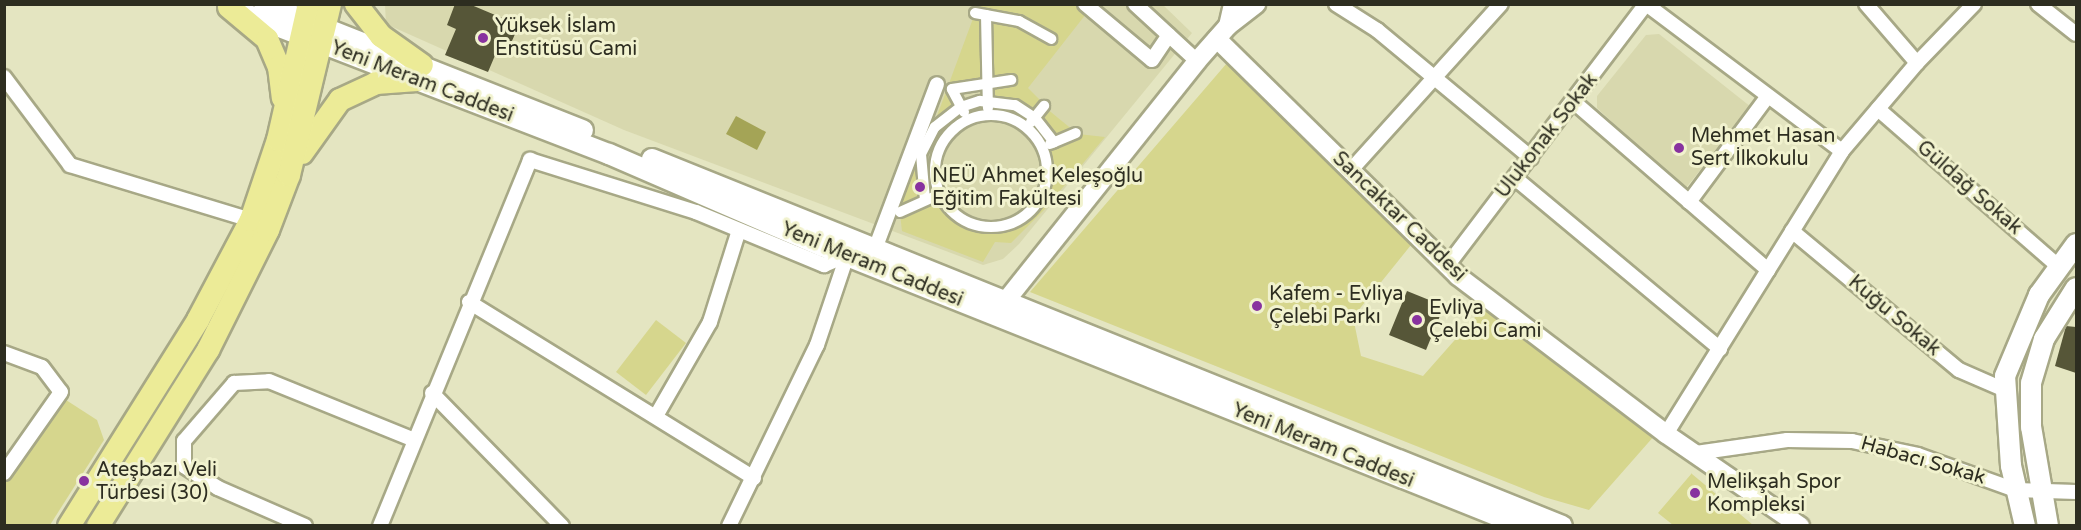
<!DOCTYPE html>
<meta charset="utf-8">
<style>
body{margin:0}
#map{position:relative;width:2081px;height:530px;overflow:hidden;background:#e4e5c1;font-family:"Varela Round",sans-serif}
div>[style]{position:absolute}
[style*='--x']{left:calc(var(--x)*1px);top:calc(var(--y)*1px);width:calc(var(--w)*1px);rotate:calc(var(--a)*1deg)}
.built>*{inset:0;background:#d8d8ae}
.green>*{inset:0;background:#d6d68d}
.water>*{inset:0;background:#a4a456}
.building>*{inset:0;background:#565638}
.roads{filter:drop-shadow(2px 0 #a7a886) drop-shadow(-2px 0 #a7a886) drop-shadow(0 2px #a7a886) drop-shadow(0 -2px #a7a886)}
.pedestrian>*{height:10px;margin:-5px;padding:0 5px;transform-origin:5px;border-radius:5px;background:#fff}
.pedestrian>.ring{margin:-5px;padding:0;box-sizing:content-box;background:none;border:10px solid #fff;border-radius:50%}
.minor>*{height:14px;margin:-7px;padding:0 7px;transform-origin:7px;border-radius:7px;background:#fff}
.tertiary>*{height:18px;margin:-9px;padding:0 9px;transform-origin:9px;border-radius:9px;background:#fff}
.secondary>*{height:20px;margin:-10px;padding:0 10px;transform-origin:10px;border-radius:10px;background:#fff}
.primary>*{height:22px;margin:-11px;padding:0 11px;transform-origin:11px;border-radius:11px;background:#eceb97}
.dots>*{width:16px;height:16px;translate:-50% -50%;box-sizing:border-box;border:3px solid #f1f2ce;border-radius:50%}
span{translate:-50% -50%;white-space:nowrap;text-align:center;line-height:1.15;-webkit-text-stroke:6px #f1f2ce;paint-order:stroke}
.poi-label{font-size:20px;color:#2d2d20}
.left{translate:0 -50%;text-align:left}
.street-label{font-size:20px;color:#2d2d20}
.frame{position:absolute;inset:0;border:6px solid #2d2d20;pointer-events:none}
</style>
<div id="map">
<div class="built">
<div style="clip-path:polygon(1162px 4px,1192px 33px,1019px 244px,1003px 259px,983px 265px,624px 130px,386px 24px,385px 5px)"></div>
<div style="clip-path:polygon(1659px 34px,1751px 107px,1685px 189px,1597px 108px,1597px 96px,1646px 35px)"></div>
</div>
<div class="green">
<div style="clip-path:polygon(978px 5px,1075px 5px,1086px 14px,1028px 88px,1044px 104px,1035px 114px,990px 99px,984px 78px,949px 87px,958px 106px,934px 124px)"></div>
<div style="clip-path:polygon(1227px 63px,1411px 245px,1353px 317px,1361px 356px,1423px 376px,1483px 308px,1655px 435px,1589px 510px,1544px 497px,1030px 292px)"></div>
<div style="clip-path:polygon(1046px 108px,1074px 131px,1055px 139px,1039px 117px)"></div>
<div style="clip-path:polygon(1078px 134px,1105px 137px,1044px 210px,1011px 243px,995px 242px,983px 262px,902px 231px,900px 214px,938px 196px,965px 224px,1001px 230px,1019px 222px,1045px 193px,1044px 149px)"></div>
<div style="clip-path:polygon(919px 155px,923px 199px,899px 209px,911px 167px)"></div>
<div style="clip-path:polygon(656px 320px,686px 343px,646px 395px,616px 372px)"></div>
<div style="clip-path:polygon(66px 400px,97px 420px,104px 440px,50px 525px,5px 526px,5px 482px)"></div>
<div style="clip-path:polygon(1692px 473px,1692px 474px,1753px 525px,1673px 525px,1658px 513px)"></div>
</div>
<div class="water">
<div style="clip-path:polygon(736px 116px,766px 132px,757px 150px,726px 134px)"></div>
</div>
<div class="building">
<div style="clip-path:polygon(455px 4px,469px 4px,519px 25px,508px 50px,499px 46px,488px 72px,445px 55px,456px 29px,447px 25px)"></div>
<div style="clip-path:polygon(1407px 291px,1444px 306px,1426px 350px,1389px 335px)"></div>
<div style="clip-path:polygon(2066px 326px,2076px 327px,2076px 373px,2055px 366px)"></div>
</div>
<div class="roads">
<div class="pedestrian">
<div style="--x:975;--y:13;--w:45;--a:10.3"></div>
<div style="--x:1019;--y:21;--w:37;--a:29"></div>
<div style="--x:986;--y:15;--w:93;--a:88.8"></div>
<div style="--x:964;--y:112;--w:26;--a:-118"></div>
<div style="--x:952;--y:89;--w:60;--a:-8.7"></div>
<div class="ring" style="left:935px;top:115px;width:102px;height:102px"></div>
<div style="--x:1031;--y:122;--w:21;--a:-51"></div>
<div style="--x:1050;--y:144;--w:28;--a:-23"></div>
<div style="--x:925;--y:200;--w:46;--a:-95"></div>
<div style="--x:921;--y:154;--w:30;--a:-63"></div>
<div style="--x:935;--y:127;--w:33;--a:-38"></div>
<div style="--x:961;--y:107;--w:20;--a:-18"></div>
<div style="--x:980;--y:101;--w:35;--a:7"></div>
<div style="--x:1015;--y:105;--w:24;--a:33"></div>
<div style="--x:1035;--y:118;--w:31;--a:52"></div>
<div style="--x:900;--y:212;--w:44;--a:-24.2"></div>
</div>
<div class="minor">
<div style="--x:1085;--y:4;--w:87;--a:39.9"></div>
<div style="--x:1152;--y:60;--w:30;--a:-56"></div>
<div style="--x:1135;--y:4;--w:84;--a:42.6"></div>
<div style="--x:1336;--y:4;--w:49;--a:32.4"></div>
<div style="--x:1377;--y:30;--w:200;--a:39.7"></div>
<div style="--x:1646;--y:4;--w:245;--a:36.9"></div>
<div style="--x:1842;--y:151;--w:116;--a:-49.6"></div>
<div style="--x:1917;--y:63;--w:78;--a:-130.8"></div>
<div style="--x:2038;--y:4;--w:48;--a:38.3"></div>
<div style="--x:1917;--y:63;--w:82;--a:-46"></div>
<div style="--x:4;--y:77;--w:110;--a:53.1"></div>
<div style="--x:70;--y:165;--w:189;--a:16.9"></div>
<div style="--x:1574;--y:102;--w:257;--a:40.9"></div>
<div style="--x:1878;--y:109;--w:240;--a:41.1"></div>
<div style="--x:1350;--y:171;--w:225;--a:-47.9"></div>
<div style="--x:1515;--y:178;--w:267;--a:39.8"></div>
<div style="--x:1689;--y:202;--w:132;--a:-53.3"></div>
<div style="--x:1792;--y:231;--w:217;--a:39.8"></div>
<div style="--x:1959;--y:370;--w:48;--a:23.4"></div>
<div style="--x:875;--y:249;--w:176;--a:-69.4"></div>
<div style="--x:1447;--y:266;--w:329;--a:-52.8"></div>
<div style="--x:469;--y:302;--w:335;--a:31.7"></div>
<div style="--x:4;--y:353;--w:40;--a:20.2"></div>
<div style="--x:42;--y:367;--w:31;--a:53"></div>
<div style="--x:61;--y:392;--w:99;--a:125.1"></div>
<div style="--x:432;--y:393;--w:186;--a:45.7"></div>
<div style="--x:656;--y:416;--w:108;--a:-60.1"></div>
<div style="--x:710;--y:322;--w:96;--a:-72.5"></div>
<div style="--x:1666;--y:434;--w:333;--a:-58.1"></div>
<div style="--x:1696;--y:453;--w:92;--a:-8.1"></div>
<div style="--x:1787;--y:440;--w:65;--a:0.9"></div>
<div style="--x:1852;--y:441;--w:67;--a:12"></div>
<div style="--x:1918;--y:455;--w:104;--a:19.7"></div>
<div style="--x:2016;--y:490;--w:60;--a:1.9"></div>
<div style="--x:305;--y:526;--w:95;--a:-156.4"></div>
<div style="--x:218;--y:488;--w:40;--a:-147.1"></div>
<div style="--x:184;--y:466;--w:25;--a:-90"></div>
<div style="--x:184;--y:441;--w:77;--a:-49.2"></div>
<div style="--x:234;--y:383;--w:35;--a:-3"></div>
<div style="--x:269;--y:381;--w:157;--a:22.1"></div>
<div style="--x:380;--y:526;--w:396;--a:-67.7"></div>
<div style="--x:530;--y:160;--w:174;--a:17.4"></div>
<div style="--x:696;--y:212;--w:139;--a:22.5"></div>
<div style="--x:824;--y:265;--w:26;--a:-23"></div>
<div style="--x:729;--y:526;--w:201;--a:-64.1"></div>
<div style="--x:817;--y:345;--w:100;--a:-71.4"></div>
</div>
<div class="tertiary">
<div style="--x:1228;--y:26;--w:23;--a:-77"></div>
<div style="--x:1217;--y:39;--w:338;--a:44.5"></div>
<div style="--x:1458;--y:276;--w:261;--a:37.2"></div>
<div style="--x:1666;--y:434;--w:163;--a:34.5"></div>
<div style="--x:996;--y:313;--w:322;--a:-51.4"></div>
<div style="--x:1197;--y:61;--w:47;--a:-48.5"></div>
<div style="--x:1228;--y:26;--w:36;--a:-38"></div>
</div>
<div class="secondary">
<div style="--x:264;--y:4;--w:343;--a:21.6"></div>
<div style="--x:238;--y:11;--w:398;--a:21.1"></div>
<div style="--x:609;--y:154;--w:232;--a:23.4"></div>
<div style="--x:822;--y:246;--w:755;--a:21.77"></div>
<div style="--x:652;--y:159;--w:981;--a:21.96"></div>
<div style="--x:2025;--y:526;--w:62;--a:-103.1"></div>
<div style="--x:2011;--y:466;--w:90;--a:-93.8"></div>
<div style="--x:2005;--y:376;--w:88;--a:-67.2"></div>
<div style="--x:2039;--y:295;--w:63;--a:-54"></div>
<div style="--x:2048;--y:526;--w:100;--a:-99.7"></div>
<div style="--x:2031;--y:427;--w:44;--a:-90"></div>
<div style="--x:2031;--y:383;--w:46;--a:-73.5"></div>
<div style="--x:2044;--y:339;--w:60;--a:-57.9"></div>
</div>
<div class="primary">
<div style="--x:356;--y:4;--w:41;--a:52"></div>
<div style="--x:381;--y:36;--w:50;--a:35.3"></div>
<div style="--x:229;--y:7;--w:50;--a:40.1"></div>
<div style="--x:267;--y:39;--w:30;--a:67"></div>
<div style="--x:279;--y:67;--w:31;--a:83"></div>
<div style="--x:302;--y:153;--w:65;--a:-54.4"></div>
<div style="--x:340;--y:100;--w:40;--a:-25"></div>
<div style="--x:376;--y:83;--w:41;--a:-4.2"></div>
<div style="--x:69;--y:526;--w:243;--a:-57.9"></div>
<div style="--x:198;--y:320;--w:113;--a:-62.1"></div>
<div style="--x:251;--y:220;--w:84;--a:-71.4"></div>
<div style="--x:278;--y:140;--w:139;--a:-77.2"></div>
<div style="--x:98;--y:526;--w:208;--a:-58"></div>
<div style="--x:208;--y:350;--w:134;--a:-63.4"></div>
<div style="--x:268;--y:230;--w:59;--a:-69.1"></div>
<div style="--x:289;--y:175;--w:176;--a:-76.5"></div>
</div>
</div>
<div class="dots">
<div style="left:483px;top:38px;background:#88329f"></div>
<div style="left:1679px;top:148px;background:#88329f"></div>
<div style="left:920px;top:187px;background:#88329f"></div>
<div style="left:1257px;top:306px;background:#88329f"></div>
<div style="left:1417px;top:320px;background:#88329f"></div>
<div style="left:84px;top:481px;background:#88329f"></div>
<div style="left:1695px;top:493px;background:#88329f"></div>
</div>
<div class="poi-label">
<span class="left" style="left:495px;top:38px">Yüksek İslam<br>Enstitüsü Cami</span>
<span class="left" style="left:1691px;top:148px">Mehmet Hasan<br>Sert İlkokulu</span>
<span class="left" style="left:932px;top:188px">NEÜ Ahmet Keleşoğlu<br>Eğitim Fakültesi</span>
<span class="left" style="left:1269px;top:306px">Kafem - Evliya<br>Çelebi Parkı</span>
<span class="left" style="left:1429px;top:320px">Evliya<br>Çelebi Cami</span>
<span class="left" style="left:96px;top:482px">Ateşbazı Veli<br>Türbesi (30)</span>
<span class="left" style="left:1707px;top:494px">Melikşah Spor<br>Kompleksi</span>
</div>
<div class="street-label">
<span style="left:422px;top:82px;rotate:21deg">Yeni Meram Caddesi</span>
<span style="left:1547px;top:136px;rotate:-52deg">Ulukonak Sokak</span>
<span style="left:1969px;top:188px;rotate:41deg">Güldağ Sokak</span>
<span style="left:1399px;top:217px;rotate:44deg">Sancaktar Caddesi</span>
<span style="left:872px;top:265px;rotate:22deg">Yeni Meram Caddesi</span>
<span style="left:1894px;top:316px;rotate:40deg">Kuğu Sokak</span>
<span style="left:1323px;top:446px;rotate:22deg">Yeni Meram Caddesi</span>
<span style="left:1923px;top:461px;rotate:16deg">Habacı Sokak</span>
</div>
<div class="frame"></div>
</div>
